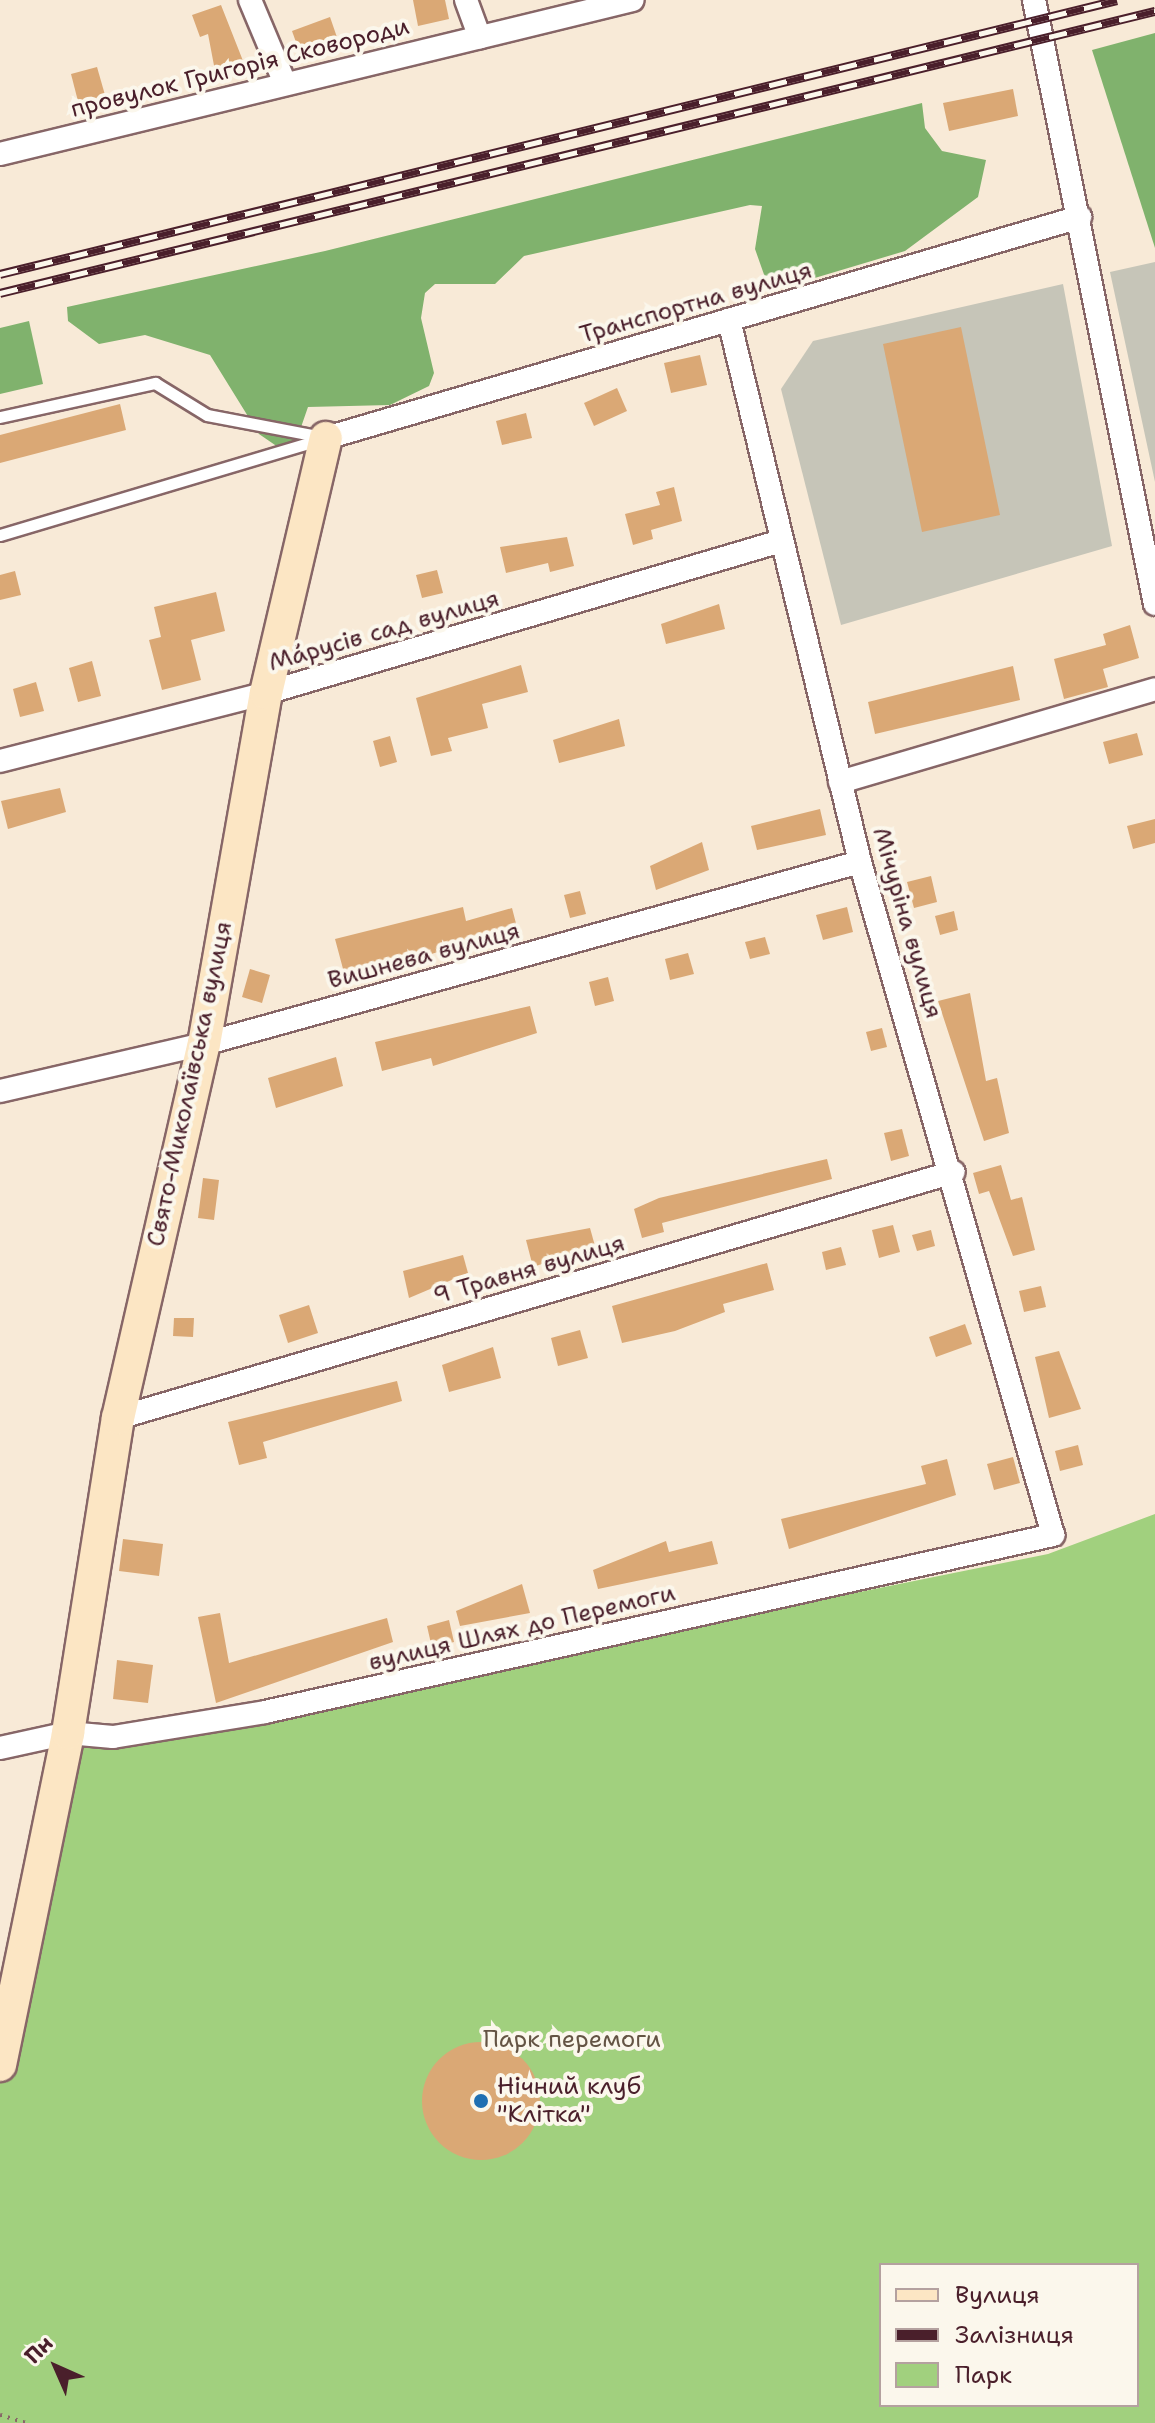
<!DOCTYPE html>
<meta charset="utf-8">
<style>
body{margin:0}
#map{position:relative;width:1155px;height:2423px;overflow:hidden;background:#f8ead7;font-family:"Shantell Sans",sans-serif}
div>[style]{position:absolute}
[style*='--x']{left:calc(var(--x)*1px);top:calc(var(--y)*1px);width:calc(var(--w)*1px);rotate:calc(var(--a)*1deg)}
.industrial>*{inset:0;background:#c6c5b8}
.green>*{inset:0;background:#a1d07e}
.forest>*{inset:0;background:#80b26d}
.building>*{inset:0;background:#daa875}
.round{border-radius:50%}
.path>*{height:4px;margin-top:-2px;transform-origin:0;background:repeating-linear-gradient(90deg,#876667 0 2px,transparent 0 8px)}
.roads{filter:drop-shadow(2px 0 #876667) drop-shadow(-2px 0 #876667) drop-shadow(0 2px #876667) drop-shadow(0 -2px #876667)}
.lane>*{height:11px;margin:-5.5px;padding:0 5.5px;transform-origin:5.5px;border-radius:5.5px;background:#fff}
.street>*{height:22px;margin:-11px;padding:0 11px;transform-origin:11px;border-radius:11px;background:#fff}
.secondary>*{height:32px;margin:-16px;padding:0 16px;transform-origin:16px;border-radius:16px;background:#fce6c4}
.rail>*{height:9px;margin-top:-4.5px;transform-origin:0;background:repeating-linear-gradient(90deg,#fbf7ec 0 18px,#4a1f2b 0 36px);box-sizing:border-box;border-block:2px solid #4a1f2b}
.dots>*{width:22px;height:22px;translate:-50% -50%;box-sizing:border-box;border:4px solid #fbf7ec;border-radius:50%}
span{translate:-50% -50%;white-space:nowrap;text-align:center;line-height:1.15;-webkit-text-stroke:8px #fbf7ec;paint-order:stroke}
.street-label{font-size:24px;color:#4a1f2b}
.park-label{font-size:24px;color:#645444}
.poi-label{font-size:24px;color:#4a1f2b}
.left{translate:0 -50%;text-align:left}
.legend{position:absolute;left:879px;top:2263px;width:260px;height:144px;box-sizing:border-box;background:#fbf7ec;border:2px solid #b4a19f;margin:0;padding:10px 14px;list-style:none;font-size:24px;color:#4a1f2b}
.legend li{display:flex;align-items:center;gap:16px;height:40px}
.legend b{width:40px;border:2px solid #b4a19f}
.north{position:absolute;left:16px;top:2327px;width:80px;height:80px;-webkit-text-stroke:6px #fbf7ec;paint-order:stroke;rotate:315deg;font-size:22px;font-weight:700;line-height:32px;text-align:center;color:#4a1f2b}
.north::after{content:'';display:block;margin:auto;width:28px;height:36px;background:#4a1f2b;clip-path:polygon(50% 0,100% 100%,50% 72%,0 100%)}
</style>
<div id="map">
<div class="industrial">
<div style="clip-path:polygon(1155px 262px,1155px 482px,1110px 272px)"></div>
<div style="clip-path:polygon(1063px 284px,1112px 546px,841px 625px,781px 389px,813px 341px)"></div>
</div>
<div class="green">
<div style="clip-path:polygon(evenodd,1155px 1514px,1155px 2423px,0 2423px,0 2065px,68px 1733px,265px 1712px,1048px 1554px,1155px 1514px,881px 2265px,1137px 2265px,1137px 2405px,881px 2405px,881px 2265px)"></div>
</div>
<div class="forest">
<div style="clip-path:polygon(1155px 33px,1155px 248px,1092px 50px)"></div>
<div style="clip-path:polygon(922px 103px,925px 128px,942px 151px,986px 160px,978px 197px,905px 251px,798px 283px,767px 283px,755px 249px,762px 206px,750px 205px,524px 256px,495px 284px,435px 284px,425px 293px,421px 318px,434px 373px,429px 386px,390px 405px,308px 407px,291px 456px,259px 434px,210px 355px,145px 335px,99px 344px,68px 321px,67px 307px,325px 251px)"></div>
<div style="clip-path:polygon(29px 321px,43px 384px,0 394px,0 328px)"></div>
</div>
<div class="building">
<div style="clip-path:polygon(413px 0,445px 0,449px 19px,418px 26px)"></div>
<div style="clip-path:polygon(221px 5px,247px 71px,216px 76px,208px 34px,200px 37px,192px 15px)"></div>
<div style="clip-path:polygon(330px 17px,340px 46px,302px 59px,292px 31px)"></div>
<div style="clip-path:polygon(97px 67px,107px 102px,80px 109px,71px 74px)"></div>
<div style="clip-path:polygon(1013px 89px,1018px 116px,949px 131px,943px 103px)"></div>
<div style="clip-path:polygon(961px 327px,1000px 515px,922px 532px,883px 344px)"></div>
<div style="clip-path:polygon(700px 355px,707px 385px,671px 393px,664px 363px)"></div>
<div style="clip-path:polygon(617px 388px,627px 411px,594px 426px,584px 403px)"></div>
<div style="clip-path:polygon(120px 404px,126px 430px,0 463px,0 435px)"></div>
<div style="clip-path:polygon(526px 413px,532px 438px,502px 445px,496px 421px)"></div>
<div style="clip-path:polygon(674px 487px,682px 521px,651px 530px,653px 539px,633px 545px,625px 514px,660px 505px,656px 492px)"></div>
<div style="clip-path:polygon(567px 537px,574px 566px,550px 572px,548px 563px,506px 573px,500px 547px)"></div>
<div style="clip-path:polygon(437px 570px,443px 593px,422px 598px,416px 575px)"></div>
<div style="clip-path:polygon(15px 571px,21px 595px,0 600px,0 575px)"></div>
<div style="clip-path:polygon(216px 592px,225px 631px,191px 640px,201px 680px,162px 690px,149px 640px,161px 637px,154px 607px)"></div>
<div style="clip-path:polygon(719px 604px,725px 629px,666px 644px,661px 624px)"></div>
<div style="clip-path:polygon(1130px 625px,1139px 658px,1103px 669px,1108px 687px,1064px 699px,1054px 659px,1106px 645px,1103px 634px)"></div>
<div style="clip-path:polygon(92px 661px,101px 696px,78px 702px,69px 668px)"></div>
<div style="clip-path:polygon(521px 665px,528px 692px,482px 704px,488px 728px,448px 738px,452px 751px,431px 756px,416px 698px)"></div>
<div style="clip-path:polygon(1013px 666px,1020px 700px,875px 734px,868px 702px)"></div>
<div style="clip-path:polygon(36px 682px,44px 711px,20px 717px,13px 689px)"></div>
<div style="clip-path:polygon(619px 719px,625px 746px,559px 763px,553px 740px)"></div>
<div style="clip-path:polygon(1137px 733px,1143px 755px,1109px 764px,1103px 742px)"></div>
<div style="clip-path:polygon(390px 736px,397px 762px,380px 767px,373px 741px)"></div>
<div style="clip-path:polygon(60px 788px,66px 812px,8px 829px,1px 801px)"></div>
<div style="clip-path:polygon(820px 809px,826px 835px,757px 850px,751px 826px)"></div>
<div style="clip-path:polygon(1155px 819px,1155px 843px,1133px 849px,1127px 826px)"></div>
<div style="clip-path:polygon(702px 842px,709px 870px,656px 890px,650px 866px)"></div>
<div style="clip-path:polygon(931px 876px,937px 902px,914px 908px,907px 882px)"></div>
<div style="clip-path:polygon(580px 891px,586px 914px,570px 918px,564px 895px)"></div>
<div style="clip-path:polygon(463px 907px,466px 921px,512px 908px,519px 935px,498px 941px,497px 934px,346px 980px,335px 939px)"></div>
<div style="clip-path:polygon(847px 907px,853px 932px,823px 940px,816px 915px)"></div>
<div style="clip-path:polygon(954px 911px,958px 930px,940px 935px,935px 916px)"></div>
<div style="clip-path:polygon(765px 937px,770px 954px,750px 959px,745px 942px)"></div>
<div style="clip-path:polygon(688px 953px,694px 974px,670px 980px,665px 959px)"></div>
<div style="clip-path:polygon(250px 969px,270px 975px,262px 1003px,242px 997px)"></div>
<div style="clip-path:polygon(608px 977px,614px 1001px,595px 1006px,589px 982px)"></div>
<div style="clip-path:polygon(970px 993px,986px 1081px,997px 1078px,1009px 1133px,984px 1141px,938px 1001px)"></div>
<div style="clip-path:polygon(530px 1006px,537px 1033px,433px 1066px,431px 1058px,382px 1071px,375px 1042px)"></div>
<div style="clip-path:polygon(882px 1028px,887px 1047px,871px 1051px,866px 1032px)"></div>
<div style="clip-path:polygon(336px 1057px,343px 1086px,276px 1108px,268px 1078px)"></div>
<div style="clip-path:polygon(902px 1129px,909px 1156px,891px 1161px,884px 1133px)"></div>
<div style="clip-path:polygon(827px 1159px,832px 1179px,662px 1223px,664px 1232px,642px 1238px,634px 1209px,659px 1198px)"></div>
<div style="clip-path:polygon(1001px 1165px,1011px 1200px,1022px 1197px,1035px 1250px,1013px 1256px,989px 1191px,979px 1194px,973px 1173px)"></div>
<div style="clip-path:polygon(203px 1178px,219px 1180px,214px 1220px,198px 1218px)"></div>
<div style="clip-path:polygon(893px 1225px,900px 1252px,879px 1258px,872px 1230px)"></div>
<div style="clip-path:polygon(590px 1228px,595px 1246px,533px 1267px,526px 1240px)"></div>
<div style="clip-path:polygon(931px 1230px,935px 1246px,917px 1251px,912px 1235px)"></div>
<div style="clip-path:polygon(841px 1247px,846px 1265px,826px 1270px,822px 1252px)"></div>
<div style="clip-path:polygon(463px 1255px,468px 1273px,409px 1298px,403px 1271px)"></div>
<div style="clip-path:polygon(767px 1263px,774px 1290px,723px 1304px,725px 1312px,675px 1331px,622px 1343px,612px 1306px)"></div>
<div style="clip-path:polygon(1041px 1286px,1046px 1307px,1024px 1312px,1019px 1291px)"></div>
<div style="clip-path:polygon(309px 1305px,318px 1333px,288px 1343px,279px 1315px)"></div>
<div style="clip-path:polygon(174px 1318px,194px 1318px,193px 1337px,173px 1336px)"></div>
<div style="clip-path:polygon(965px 1324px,972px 1344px,936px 1357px,929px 1337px)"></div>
<div style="clip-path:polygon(580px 1330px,588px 1358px,558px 1366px,551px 1338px)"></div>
<div style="clip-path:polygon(493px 1347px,501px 1378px,449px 1392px,442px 1365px)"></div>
<div style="clip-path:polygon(1059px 1351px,1081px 1409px,1049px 1418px,1035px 1357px)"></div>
<div style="clip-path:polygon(397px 1381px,402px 1401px,263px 1442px,267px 1458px,239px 1465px,228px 1422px)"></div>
<div style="clip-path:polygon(1078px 1445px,1083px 1465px,1060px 1471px,1055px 1451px)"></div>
<div style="clip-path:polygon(1013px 1457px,1020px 1483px,994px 1490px,987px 1464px)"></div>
<div style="clip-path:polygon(947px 1459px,956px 1495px,789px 1549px,781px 1519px,926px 1484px,921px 1466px)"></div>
<div style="clip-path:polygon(123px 1539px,163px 1544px,159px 1576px,119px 1571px)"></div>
<div style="clip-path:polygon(666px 1541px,669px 1552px,712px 1541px,718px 1564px,598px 1589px,593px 1570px)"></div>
<div style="clip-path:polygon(522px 1584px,530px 1613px,460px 1626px,456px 1611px)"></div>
<div style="clip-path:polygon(220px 1613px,229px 1663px,387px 1618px,393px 1642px,216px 1703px,198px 1617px)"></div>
<div style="clip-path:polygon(449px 1620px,454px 1642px,432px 1648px,427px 1626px)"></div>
<div style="clip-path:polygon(117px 1660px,153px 1665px,148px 1703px,113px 1699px)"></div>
<div class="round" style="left:422px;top:2042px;width:118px;height:118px"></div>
</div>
<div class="path">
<div style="--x:0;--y:2415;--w:28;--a:17"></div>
</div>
<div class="roads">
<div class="lane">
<div style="--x:0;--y:417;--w:159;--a:-12.4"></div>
<div style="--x:155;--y:383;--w:61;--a:31.6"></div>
<div style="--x:207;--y:415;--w:117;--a:10.8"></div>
<div style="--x:0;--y:535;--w:336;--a:-16.6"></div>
</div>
<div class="street">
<div style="--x:250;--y:0;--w:88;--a:67.2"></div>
<div style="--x:466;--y:0;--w:40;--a:69.8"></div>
<div style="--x:1034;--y:0;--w:616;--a:78.67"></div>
<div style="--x:0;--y:154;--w:651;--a:-13.67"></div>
<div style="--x:326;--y:438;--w:786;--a:-16.34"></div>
<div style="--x:0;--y:761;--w:275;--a:-14.3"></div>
<div style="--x:266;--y:693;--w:537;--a:-16.44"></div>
<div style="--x:840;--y:782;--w:328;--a:-16.4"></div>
<div style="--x:0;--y:1091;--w:209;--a:-13"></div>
<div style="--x:204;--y:1044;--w:681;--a:-15.51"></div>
<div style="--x:118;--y:1418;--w:871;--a:-16.4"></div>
<div style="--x:0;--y:1748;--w:70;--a:-12.4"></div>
<div style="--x:68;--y:1733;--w:45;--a:5.1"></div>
<div style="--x:113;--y:1737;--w:154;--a:-9.3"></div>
<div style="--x:265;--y:1712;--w:808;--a:-12.66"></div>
<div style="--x:1053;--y:1535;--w:700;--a:-106"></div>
<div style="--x:860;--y:862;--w:558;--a:-103.59"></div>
</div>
<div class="secondary">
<div style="--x:0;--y:2065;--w:339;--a:-78.4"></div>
<div style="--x:68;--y:1733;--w:319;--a:-81"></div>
<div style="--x:118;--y:1418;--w:384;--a:-77.1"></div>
<div style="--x:204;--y:1044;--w:356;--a:-80"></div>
<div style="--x:266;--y:693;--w:262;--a:-76.8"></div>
</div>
</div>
<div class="rail">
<div style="--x:0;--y:274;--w:1150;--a:-13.78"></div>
<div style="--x:0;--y:293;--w:1189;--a:-13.72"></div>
</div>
<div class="dots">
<div style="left:481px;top:2101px;background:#1f6fb2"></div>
</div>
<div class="street-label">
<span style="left:240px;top:68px;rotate:-14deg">провулок Григорія Сковороди</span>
<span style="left:696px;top:303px;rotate:-16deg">Транспортна вулиця</span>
<span style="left:384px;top:631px;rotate:-16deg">Мáрусів сад вулиця</span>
<span style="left:907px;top:923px;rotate:74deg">Мічуріна вулиця</span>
<span style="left:424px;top:956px;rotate:-15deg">Вишнева вулиця</span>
<span style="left:190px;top:1084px;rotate:-78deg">Свято-Миколаївська вулиця</span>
<span style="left:529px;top:1270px;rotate:-16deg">9 Травня вулиця</span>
<span style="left:522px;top:1628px;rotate:-13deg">вулиця Шлях до Перемоги</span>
</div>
<div class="park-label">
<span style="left:572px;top:2040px">Парк перемоги</span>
</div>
<div class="poi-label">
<span class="left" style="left:497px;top:2101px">Нічний клуб<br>"Клітка"</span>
</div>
<ul class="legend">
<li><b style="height:10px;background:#fce6c4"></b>Вулиця</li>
<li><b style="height:10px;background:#4a1f2b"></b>Залізниця</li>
<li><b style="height:22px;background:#a1d07e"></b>Парк</li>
</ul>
<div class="north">Пн</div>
</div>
